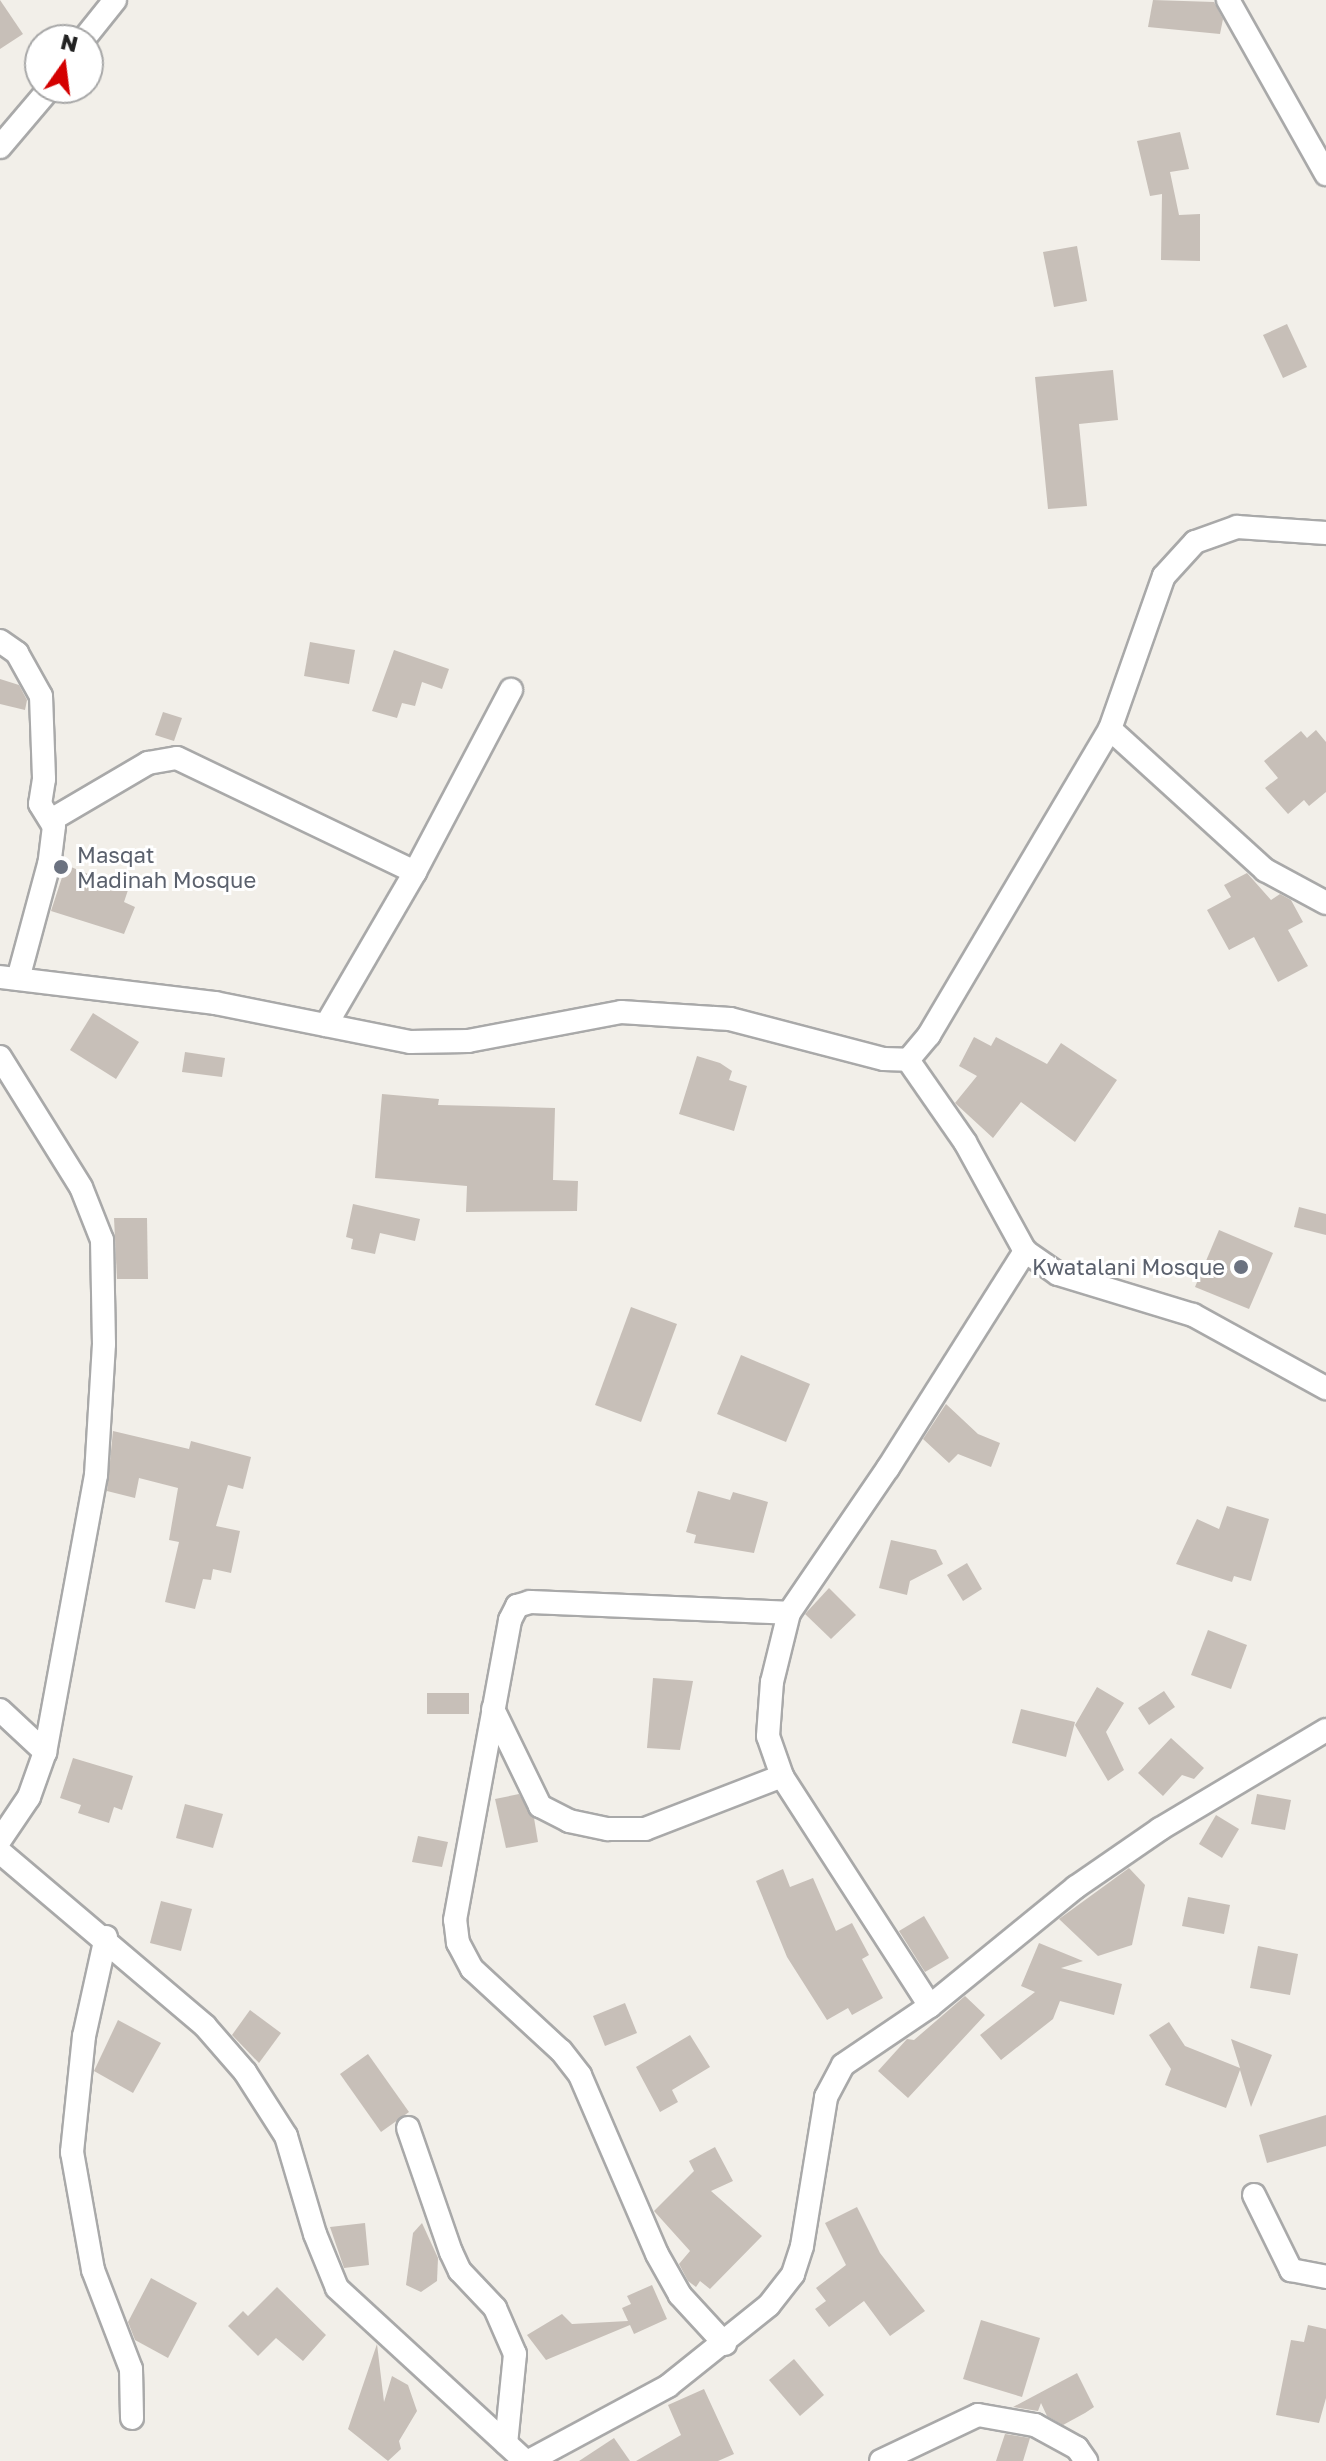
<!DOCTYPE html>
<style>
body{margin:0}
#map{position:relative;width:1326px;height:2461px;overflow:hidden;background:#f2efe9;font-family:"Golos Text",sans-serif}
div>[style]{position:absolute}
[style*='--x']{left:calc(var(--x)*1px);top:calc(var(--y)*1px);width:calc(var(--w)*1px);rotate:calc(var(--a)*1deg)}
.building>*{inset:0;background:#c7bfb8}
.roads{filter:drop-shadow(2px 0 #a9a9a9) drop-shadow(-2px 0 #a9a9a9) drop-shadow(0 2px #a9a9a9) drop-shadow(0 -2px #a9a9a9)}
.minor>*{height:22px;margin:-11px;padding:0 11px;transform-origin:11px;border-radius:11px;background:#fff}
.dots>*{width:22px;height:22px;translate:-50% -50%;box-sizing:border-box;border:4px solid #fff;border-radius:50%}
span{translate:-50% -50%;white-space:nowrap;text-align:center;line-height:1.15;-webkit-text-stroke:6px #fff;paint-order:stroke}
.worship-label{font-size:22px;color:#5b616d}
.left{translate:0 -50%;text-align:left}
.right{translate:-100% -50%;text-align:right}
.north{position:absolute;left:24px;top:24px;width:80px;height:80px;box-sizing:border-box;background:#fff;border:2px solid #a7a7a7;border-radius:50%;rotate:14deg;font-size:22px;font-weight:700;line-height:32px;text-align:center;color:#222}
.north::after{content:'';display:block;margin:auto;width:28px;height:36px;background:#d40000;clip-path:polygon(50% 0,100% 100%,50% 72%,0 100%)}
</style>
<div id="map">
<div class="building">
<div style="clip-path:polygon(0 0,23px 34px,0 49px)"></div>
<div style="clip-path:polygon(1153px 0,1214px 2px,1223px 19px,1220px 34px,1148px 27px)"></div>
<div style="clip-path:polygon(1180px 132px,1189px 169px,1170px 172px,1179px 215px,1200px 214px,1200px 261px,1161px 260px,1162px 194px,1150px 196px,1137px 141px)"></div>
<div style="clip-path:polygon(1077px 246px,1087px 301px,1054px 307px,1043px 252px)"></div>
<div style="clip-path:polygon(1287px 324px,1307px 367px,1283px 378px,1263px 335px)"></div>
<div style="clip-path:polygon(1113px 370px,1118px 420px,1079px 424px,1087px 506px,1048px 509px,1035px 377px)"></div>
<div style="clip-path:polygon(310px 642px,355px 650px,349px 684px,304px 676px)"></div>
<div style="clip-path:polygon(394px 650px,449px 669px,442px 689px,422px 682px,415px 706px,402px 703px,397px 718px,372px 711px)"></div>
<div style="clip-path:polygon(0 679px,19px 685px,27px 700px,25px 710px,0 704px)"></div>
<div style="clip-path:polygon(163px 712px,182px 718px,174px 741px,155px 735px)"></div>
<div style="clip-path:polygon(1316px 730px,1326px 742px,1326px 792px,1309px 806px,1304px 800px,1288px 814px,1265px 788px,1278px 778px,1264px 761px,1301px 731px,1307px 738px)"></div>
<div style="clip-path:polygon(66px 865px,128px 890px,124px 902px,135px 907px,124px 934px,51px 911px)"></div>
<div style="clip-path:polygon(1247px 873px,1271px 900px,1280px 894px,1291px 900px,1303px 922px,1288px 930px,1308px 966px,1278px 982px,1254px 937px,1229px 950px,1207px 910px,1231px 897px,1224px 885px)"></div>
<div style="clip-path:polygon(93px 1013px,139px 1042px,116px 1079px,70px 1050px)"></div>
<div style="clip-path:polygon(974px 1037px,991px 1046px,996px 1037px,1047px 1064px,1061px 1043px,1117px 1080px,1075px 1142px,1021px 1102px,993px 1138px,955px 1103px,977px 1076px,959px 1066px)"></div>
<div style="clip-path:polygon(185px 1052px,225px 1058px,222px 1077px,182px 1072px)"></div>
<div style="clip-path:polygon(697px 1056px,720px 1063px,732px 1071px,729px 1080px,747px 1086px,734px 1131px,679px 1114px)"></div>
<div style="clip-path:polygon(382px 1094px,439px 1099px,438px 1105px,555px 1108px,553px 1180px,578px 1181px,577px 1211px,466px 1212px,467px 1186px,375px 1178px)"></div>
<div style="clip-path:polygon(353px 1204px,420px 1219px,415px 1241px,380px 1233px,375px 1254px,351px 1249px,353px 1239px,346px 1237px)"></div>
<div style="clip-path:polygon(1299px 1207px,1326px 1214px,1326px 1235px,1294px 1227px)"></div>
<div style="clip-path:polygon(114px 1218px,147px 1218px,148px 1279px,117px 1279px)"></div>
<div style="clip-path:polygon(1219px 1230px,1273px 1253px,1249px 1309px,1195px 1287px)"></div>
<div style="clip-path:polygon(631px 1307px,677px 1324px,641px 1422px,595px 1405px)"></div>
<div style="clip-path:polygon(741px 1355px,810px 1384px,786px 1442px,717px 1414px)"></div>
<div style="clip-path:polygon(946px 1404px,978px 1434px,1000px 1443px,991px 1467px,958px 1454px,949px 1463px,923px 1439px)"></div>
<div style="clip-path:polygon(113px 1431px,189px 1449px,191px 1441px,251px 1457px,243px 1489px,228px 1485px,216px 1526px,240px 1531px,231px 1573px,213px 1569px,211px 1580px,203px 1579px,195px 1609px,165px 1602px,179px 1542px,169px 1540px,178px 1488px,139px 1478px,135px 1498px,107px 1491px)"></div>
<div style="clip-path:polygon(698px 1491px,730px 1500px,733px 1492px,768px 1502px,754px 1553px,694px 1543px,696px 1535px,686px 1532px)"></div>
<div style="clip-path:polygon(1227px 1506px,1269px 1519px,1251px 1581px,1234px 1576px,1232px 1582px,1176px 1564px,1197px 1519px,1219px 1529px)"></div>
<div style="clip-path:polygon(891px 1540px,936px 1550px,943px 1564px,910px 1581px,907px 1595px,879px 1588px)"></div>
<div style="clip-path:polygon(967px 1563px,982px 1589px,963px 1601px,947px 1575px)"></div>
<div style="clip-path:polygon(829px 1588px,856px 1615px,831px 1639px,805px 1614px)"></div>
<div style="clip-path:polygon(1208px 1630px,1247px 1645px,1231px 1689px,1191px 1675px)"></div>
<div style="clip-path:polygon(653px 1678px,693px 1681px,680px 1750px,647px 1748px)"></div>
<div style="clip-path:polygon(1097px 1687px,1124px 1703px,1106px 1732px,1124px 1770px,1108px 1781px,1075px 1725px)"></div>
<div style="clip-path:polygon(1164px 1691px,1175px 1707px,1149px 1725px,1138px 1708px)"></div>
<div style="clip-path:polygon(427px 1693px,469px 1693px,469px 1714px,427px 1714px)"></div>
<div style="clip-path:polygon(1021px 1709px,1075px 1722px,1066px 1757px,1012px 1743px)"></div>
<div style="clip-path:polygon(1171px 1738px,1204px 1768px,1194px 1779px,1182px 1775px,1163px 1796px,1138px 1773px)"></div>
<div style="clip-path:polygon(73px 1758px,133px 1776px,122px 1810px,114px 1807px,109px 1823px,78px 1813px,81px 1805px,60px 1798px)"></div>
<div style="clip-path:polygon(519px 1794px,534px 1818px,538px 1842px,506px 1848px,495px 1799px)"></div>
<div style="clip-path:polygon(1257px 1794px,1291px 1800px,1285px 1830px,1251px 1824px)"></div>
<div style="clip-path:polygon(185px 1804px,223px 1814px,213px 1848px,176px 1838px)"></div>
<div style="clip-path:polygon(1216px 1815px,1239px 1829px,1222px 1858px,1199px 1844px)"></div>
<div style="clip-path:polygon(418px 1836px,448px 1842px,442px 1867px,412px 1862px)"></div>
<div style="clip-path:polygon(1129px 1868px,1145px 1885px,1132px 1945px,1098px 1956px,1059px 1919px)"></div>
<div style="clip-path:polygon(783px 1869px,790px 1887px,813px 1878px,836px 1931px,852px 1923px,869px 1955px,862px 1959px,883px 1998px,852px 2015px,848px 2008px,827px 2020px,787px 1957px,756px 1881px)"></div>
<div style="clip-path:polygon(1188px 1897px,1230px 1905px,1224px 1934px,1182px 1926px)"></div>
<div style="clip-path:polygon(161px 1901px,192px 1909px,181px 1951px,150px 1943px)"></div>
<div style="clip-path:polygon(924px 1916px,949px 1958px,925px 1972px,899px 1931px)"></div>
<div style="clip-path:polygon(1039px 1943px,1083px 1961px,1061px 1968px,1122px 1984px,1114px 2015px,1060px 2001px,1053px 2019px,1001px 2060px,980px 2035px,1035px 1992px,1021px 1986px)"></div>
<div style="clip-path:polygon(1258px 1946px,1298px 1954px,1290px 1995px,1250px 1988px)"></div>
<div style="clip-path:polygon(965px 1996px,985px 2015px,908px 2098px,878px 2071px,907px 2039px,914px 2040px)"></div>
<div style="clip-path:polygon(625px 2003px,637px 2033px,605px 2046px,593px 2016px)"></div>
<div style="clip-path:polygon(250px 2010px,281px 2033px,259px 2063px,232px 2035px)"></div>
<div style="clip-path:polygon(118px 2020px,161px 2043px,133px 2093px,94px 2071px)"></div>
<div style="clip-path:polygon(1169px 2022px,1185px 2046px,1240px 2068px,1231px 2039px,1272px 2055px,1251px 2107px,1240px 2070px,1226px 2108px,1165px 2085px,1171px 2069px,1149px 2035px)"></div>
<div style="clip-path:polygon(690px 2035px,710px 2067px,672px 2090px,678px 2102px,660px 2112px,636px 2067px)"></div>
<div style="clip-path:polygon(368px 2054px,409px 2112px,381px 2132px,340px 2074px)"></div>
<div style="clip-path:polygon(1326px 2115px,1326px 2146px,1267px 2163px,1259px 2135px)"></div>
<div style="clip-path:polygon(715px 2147px,733px 2181px,711px 2191px,762px 2236px,710px 2289px,700px 2281px,696px 2287px,688px 2281px,679px 2264px,690px 2251px,654px 2211px,694px 2171px,689px 2161px)"></div>
<div style="clip-path:polygon(857px 2207px,880px 2253px,925px 2311px,890px 2336px,864px 2301px,829px 2327px,815px 2309px,826px 2301px,816px 2288px,846px 2265px,825px 2223px)"></div>
<div style="clip-path:polygon(365px 2223px,369px 2265px,344px 2268px,330px 2227px)"></div>
<div style="clip-path:polygon(422px 2223px,438px 2258px,437px 2281px,421px 2292px,406px 2285px,413px 2233px)"></div>
<div style="clip-path:polygon(151px 2278px,197px 2303px,168px 2358px,135px 2340px,128px 2322px)"></div>
<div style="clip-path:polygon(652px 2285px,667px 2319px,634px 2334px,630px 2325px,546px 2360px,527px 2335px,562px 2314px,572px 2324px,628px 2321px,622px 2308px,631px 2304px,627px 2296px)"></div>
<div style="clip-path:polygon(277px 2287px,326px 2335px,303px 2361px,276px 2338px,258px 2356px,228px 2326px,243px 2311px,248px 2316px)"></div>
<div style="clip-path:polygon(981px 2320px,1040px 2338px,1022px 2397px,963px 2379px)"></div>
<div style="clip-path:polygon(1308px 2325px,1326px 2329px,1326px 2398px,1319px 2423px,1276px 2415px,1291px 2340px,1304px 2342px)"></div>
<div style="clip-path:polygon(377px 2344px,384px 2402px,392px 2376px,408px 2385px,417px 2411px,399px 2441px,401px 2449px,388px 2461px,348px 2429px)"></div>
<div style="clip-path:polygon(794px 2359px,824px 2395px,800px 2416px,769px 2380px)"></div>
<div style="clip-path:polygon(1077px 2373px,1094px 2407px,1085px 2413px,1063px 2425px,1047px 2416px,1041px 2403px,1038px 2411px,1013px 2407px)"></div>
<div style="clip-path:polygon(704px 2389px,734px 2454px,718px 2461px,636px 2461px,681px 2435px,668px 2405px)"></div>
<div style="clip-path:polygon(1005px 2434px,1030px 2438px,1023px 2461px,996px 2461px)"></div>
<div style="clip-path:polygon(614px 2438px,630px 2461px,579px 2461px)"></div>
</div>
<div class="roads">
<div class="minor">
<div style="--x:1228;--y:0;--w:200;--a:60.6"></div>
<div style="--x:83;--y:40;--w:51;--a:-51.3"></div>
<div style="--x:0;--y:147;--w:77;--a:-49.7"></div>
<div style="--x:0;--y:641;--w:21;--a:35"></div>
<div style="--x:17;--y:653;--w:49;--a:60.8"></div>
<div style="--x:41;--y:696;--w:83;--a:87.9"></div>
<div style="--x:44;--y:779;--w:25;--a:99"></div>
<div style="--x:40;--y:804;--w:26;--a:58"></div>
<div style="--x:54;--y:826;--w:38;--a:97"></div>
<div style="--x:49;--y:864;--w:119;--a:105.1"></div>
<div style="--x:1110;--y:729;--w:210;--a:42.3"></div>
<div style="--x:1265;--y:870;--w:69;--a:28.4"></div>
<div style="--x:51;--y:820;--w:113;--a:-30.4"></div>
<div style="--x:148;--y:763;--w:29;--a:-10"></div>
<div style="--x:177;--y:758;--w:264;--a:25.6"></div>
<div style="--x:0;--y:977;--w:217;--a:6.9"></div>
<div style="--x:215;--y:1003;--w:199;--a:11.3"></div>
<div style="--x:410;--y:1042;--w:58;--a:-1"></div>
<div style="--x:468;--y:1041;--w:156;--a:-10.7"></div>
<div style="--x:621;--y:1012;--w:109;--a:3.7"></div>
<div style="--x:730;--y:1019;--w:159;--a:14.6"></div>
<div style="--x:884;--y:1059;--w:24;--a:2"></div>
<div style="--x:908;--y:1060;--w:33;--a:-50"></div>
<div style="--x:929;--y:1035;--w:356;--a:-59.4"></div>
<div style="--x:1110;--y:729;--w:162;--a:-70.6"></div>
<div style="--x:1164;--y:576;--w:46;--a:-47.6"></div>
<div style="--x:1195;--y:542;--w:45;--a:-19.7"></div>
<div style="--x:1237;--y:527;--w:89;--a:3.9"></div>
<div style="--x:326;--y:1025;--w:177;--a:-59.8"></div>
<div style="--x:415;--y:872;--w:206;--a:-62.2"></div>
<div style="--x:0;--y:1057;--w:153;--a:58.1"></div>
<div style="--x:81;--y:1187;--w:57;--a:68.4"></div>
<div style="--x:102;--y:1240;--w:104;--a:88.9"></div>
<div style="--x:104;--y:1344;--w:131;--a:93.5"></div>
<div style="--x:96;--y:1475;--w:282;--a:100.4"></div>
<div style="--x:45;--y:1752;--w:48;--a:109.6"></div>
<div style="--x:29;--y:1797;--w:52;--a:124"></div>
<div style="--x:908;--y:1060;--w:100;--a:55.2"></div>
<div style="--x:965;--y:1142;--w:124;--a:61.2"></div>
<div style="--x:1025;--y:1251;--w:40;--a:34.9"></div>
<div style="--x:1058;--y:1274;--w:141;--a:16.9"></div>
<div style="--x:1193;--y:1315;--w:152;--a:28.8"></div>
<div style="--x:493;--y:1709;--w:108;--a:64.1"></div>
<div style="--x:540;--y:1806;--w:33;--a:27"></div>
<div style="--x:569;--y:1821;--w:40;--a:12"></div>
<div style="--x:608;--y:1829;--w:37;--a:0"></div>
<div style="--x:645;--y:1829;--w:147;--a:-21.1"></div>
<div style="--x:0;--y:1710;--w:62;--a:43"></div>
<div style="--x:0;--y:1852;--w:269;--a:40.3"></div>
<div style="--x:205;--y:2026;--w:61;--a:49"></div>
<div style="--x:245;--y:2072;--w:76;--a:57.4"></div>
<div style="--x:286;--y:2136;--w:102;--a:73.5"></div>
<div style="--x:315;--y:2234;--w:58;--a:67.8"></div>
<div style="--x:337;--y:2288;--w:255;--a:42.6"></div>
<div style="--x:106;--y:1937;--w:101;--a:102.5"></div>
<div style="--x:84;--y:2036;--w:117;--a:95.9"></div>
<div style="--x:72;--y:2152;--w:120;--a:79.9"></div>
<div style="--x:93;--y:2270;--w:106;--a:69"></div>
<div style="--x:131;--y:2369;--w:49;--a:88.8"></div>
<div style="--x:930;--y:2006;--w:274;--a:-122.8"></div>
<div style="--x:782;--y:1776;--w:42;--a:-109.3"></div>
<div style="--x:768;--y:1736;--w:54;--a:-85.8"></div>
<div style="--x:772;--y:1682;--w:71;--a:-76.2"></div>
<div style="--x:789;--y:1613;--w:176;--a:-55.7"></div>
<div style="--x:888;--y:1468;--w:257;--a:-57.7"></div>
<div style="--x:408;--y:2128;--w:131;--a:70.9"></div>
<div style="--x:451;--y:2252;--w:21;--a:65"></div>
<div style="--x:460;--y:2271;--w:51;--a:46.6"></div>
<div style="--x:495;--y:2308;--w:50;--a:66.5"></div>
<div style="--x:515;--y:2354;--w:90;--a:95.7"></div>
<div style="--x:1254;--y:2195;--w:84;--a:63.7"></div>
<div style="--x:1291;--y:2270;--w:36;--a:11"></div>
<div style="--x:725;--y:2344;--w:67;--a:-132.6"></div>
<div style="--x:680;--y:2295;--w:47;--a:-119.3"></div>
<div style="--x:657;--y:2254;--w:195;--a:-113.3"></div>
<div style="--x:580;--y:2075;--w:31;--a:-128"></div>
<div style="--x:561;--y:2051;--w:121;--a:-137.3"></div>
<div style="--x:472;--y:1969;--w:30;--a:-118"></div>
<div style="--x:458;--y:1943;--w:23;--a:-97"></div>
<div style="--x:455;--y:1920;--w:305;--a:-79.6"></div>
<div style="--x:510;--y:1620;--w:16;--a:-63"></div>
<div style="--x:517;--y:1606;--w:14;--a:-17"></div>
<div style="--x:530;--y:1602;--w:259;--a:2.4"></div>
<div style="--x:529;--y:2461;--w:158;--a:-28.3"></div>
<div style="--x:668;--y:2386;--w:129;--a:-38.7"></div>
<div style="--x:769;--y:2305;--w:39;--a:-52"></div>
<div style="--x:793;--y:2274;--w:29;--a:-72"></div>
<div style="--x:802;--y:2246;--w:151;--a:-80.8"></div>
<div style="--x:826;--y:2097;--w:36;--a:-62"></div>
<div style="--x:843;--y:2065;--w:105;--a:-34.1"></div>
<div style="--x:930;--y:2006;--w:188;--a:-39.2"></div>
<div style="--x:1076;--y:1887;--w:102;--a:-34.6"></div>
<div style="--x:1160;--y:1829;--w:193;--a:-30.8"></div>
<div style="--x:881;--y:2461;--w:107;--a:-25.4"></div>
<div style="--x:978;--y:2415;--w:58;--a:10"></div>
<div style="--x:1035;--y:2425;--w:48;--a:28.7"></div>
<div style="--x:1077;--y:2448;--w:16;--a:55"></div>
</div>
</div>
<div class="dots">
<div style="left:61px;top:867px;background:#6b7280"></div>
<div style="left:1241px;top:1267px;background:#6b7280"></div>
</div>
<div class="worship-label">
<span class="left" style="left:77px;top:867px">Masqat<br>Madinah Mosque</span>
<span class="right" style="left:1225px;top:1267px">Kwatalani Mosque</span>
</div>
<div class="north">N</div>
</div>
